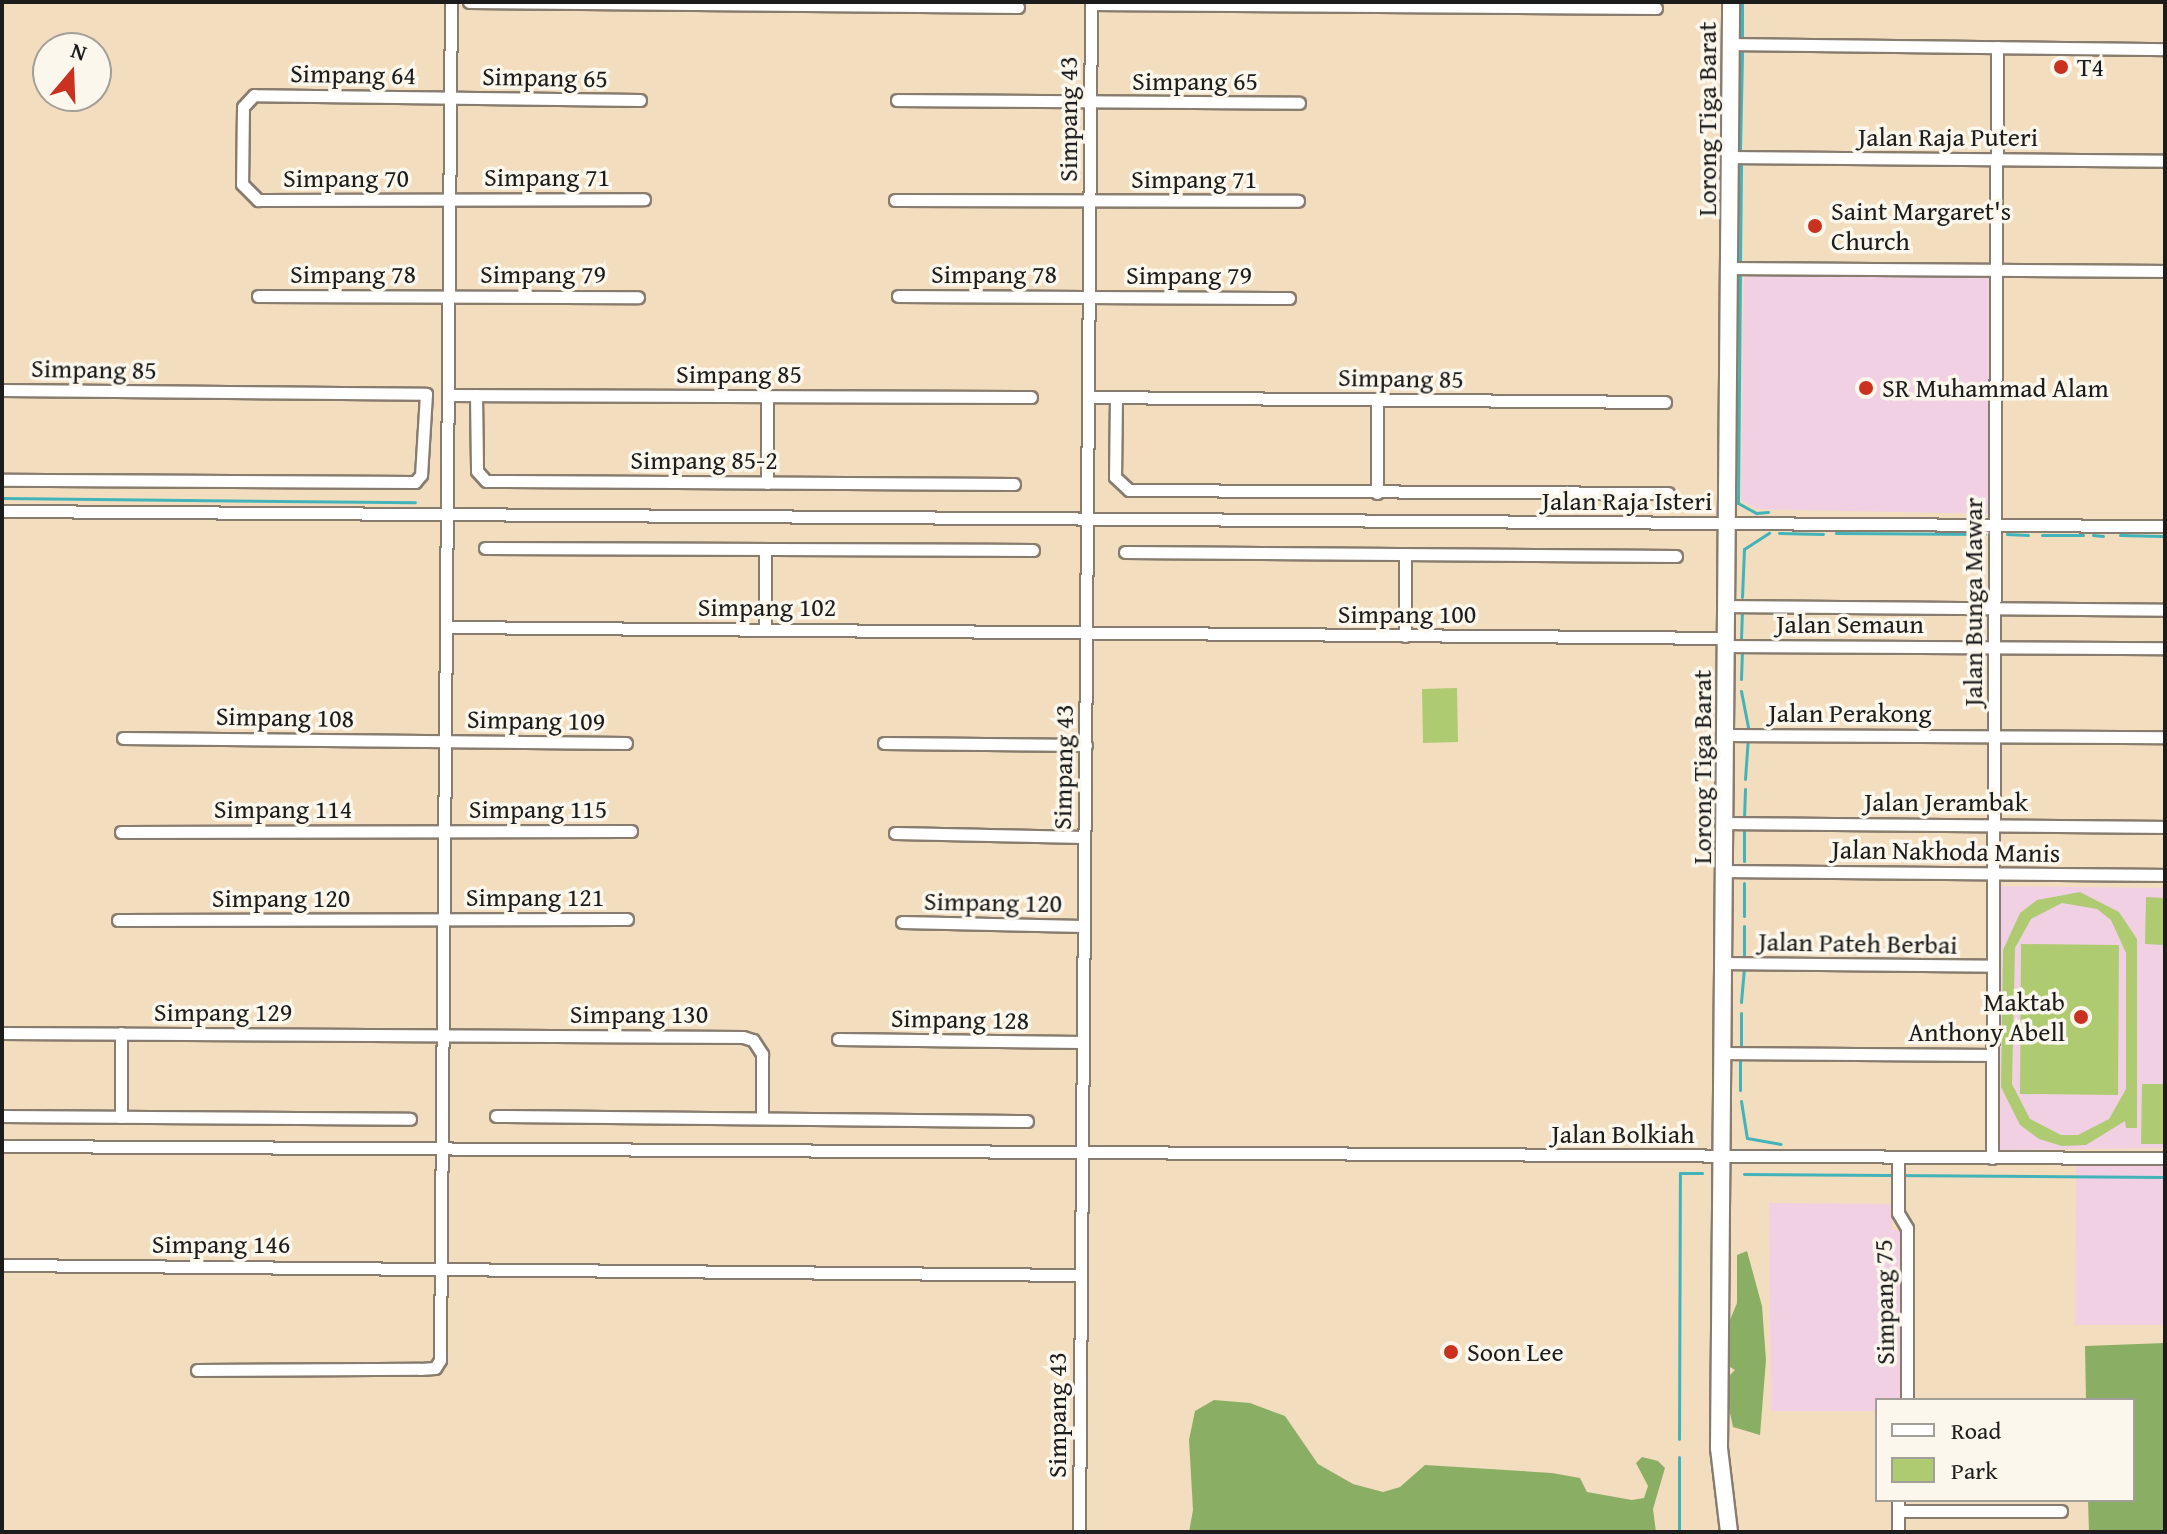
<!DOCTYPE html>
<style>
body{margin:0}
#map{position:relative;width:2167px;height:1534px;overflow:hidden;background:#f3ddbf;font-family:"Gentium Book Plus",serif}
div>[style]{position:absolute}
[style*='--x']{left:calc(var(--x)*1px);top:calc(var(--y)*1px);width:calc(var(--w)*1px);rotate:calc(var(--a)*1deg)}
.built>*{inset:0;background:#f1d0e3}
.green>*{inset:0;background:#aecb72}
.forest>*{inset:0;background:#8aaf64}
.stream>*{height:3px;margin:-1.5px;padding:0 1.5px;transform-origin:1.5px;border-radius:1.5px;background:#43b3ba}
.roads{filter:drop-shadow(2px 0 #887c6e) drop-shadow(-2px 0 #887c6e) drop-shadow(0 2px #887c6e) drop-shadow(0 -2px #887c6e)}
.street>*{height:11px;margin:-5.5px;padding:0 5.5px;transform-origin:5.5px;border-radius:5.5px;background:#fff}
.secondary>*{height:16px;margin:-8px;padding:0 8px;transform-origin:8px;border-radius:8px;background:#fff}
.dots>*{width:22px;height:22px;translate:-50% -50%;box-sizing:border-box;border:4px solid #fbf7ec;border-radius:50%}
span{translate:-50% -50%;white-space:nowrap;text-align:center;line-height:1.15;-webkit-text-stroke:7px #fbf7ec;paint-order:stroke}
.poi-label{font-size:26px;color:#1c1c1c}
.left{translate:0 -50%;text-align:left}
.right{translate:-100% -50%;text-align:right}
.street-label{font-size:26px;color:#1c1c1c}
.frame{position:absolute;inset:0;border:4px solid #1c1c1c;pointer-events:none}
.legend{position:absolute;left:1875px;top:1398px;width:260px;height:104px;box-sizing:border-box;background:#fbf7ec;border:2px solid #a29f99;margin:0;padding:10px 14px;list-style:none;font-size:24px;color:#1c1c1c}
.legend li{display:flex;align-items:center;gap:16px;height:40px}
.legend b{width:40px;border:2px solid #a29f99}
.north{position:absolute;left:32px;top:32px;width:80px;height:80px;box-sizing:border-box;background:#fbf7ec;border:2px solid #a29f99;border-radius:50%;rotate:19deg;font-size:22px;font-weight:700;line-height:32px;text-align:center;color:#1c1c1c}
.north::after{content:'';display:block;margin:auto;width:28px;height:36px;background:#c8321e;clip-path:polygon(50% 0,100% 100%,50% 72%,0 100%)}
</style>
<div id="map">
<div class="built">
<div style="clip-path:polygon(1744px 274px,1990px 275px,1990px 514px,1757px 509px,1741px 500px)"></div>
<div style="clip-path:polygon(1998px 886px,2165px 888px,2165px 1148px,2001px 1150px,1996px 1145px)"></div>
<div style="clip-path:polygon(2076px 1163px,2165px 1163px,2165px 1325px,2075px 1325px)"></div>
<div style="clip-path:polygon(1769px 1203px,1892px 1204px,1892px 1230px,1903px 1230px,1903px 1400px,1877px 1400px,1877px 1411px,1771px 1411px)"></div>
</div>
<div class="green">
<div style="clip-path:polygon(1457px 688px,1458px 742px,1423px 743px,1422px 689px)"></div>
<div style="clip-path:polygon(evenodd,2080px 892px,2119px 912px,2137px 939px,2137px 1128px,2126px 1128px,2125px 1121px,2086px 1145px,2062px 1146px,2039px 1139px,2020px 1125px,2001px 1087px,2003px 950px,2020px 913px,2037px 900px,2080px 892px,2062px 903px,2097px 909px,2111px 920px,2126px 953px,2126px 1089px,2109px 1119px,2078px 1135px,2061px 1135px,2030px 1119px,2012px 1084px,2015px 948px,2031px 919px,2062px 903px)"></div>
<div style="clip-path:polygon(2146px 897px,2165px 898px,2165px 945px,2145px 944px)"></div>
<div style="clip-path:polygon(2021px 944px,2119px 945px,2118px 1095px,2020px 1094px)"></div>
<div style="clip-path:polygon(2142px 1084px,2165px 1084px,2165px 1144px,2141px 1144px)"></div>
</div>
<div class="forest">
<div style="clip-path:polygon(1747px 1251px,1762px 1306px,1766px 1360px,1760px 1435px,1733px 1427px,1727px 1399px,1729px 1376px,1735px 1370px,1725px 1364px,1725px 1332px,1737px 1303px,1737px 1255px)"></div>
<div style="clip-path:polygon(2165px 1343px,2165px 1532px,2089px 1532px,2088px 1500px,2133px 1500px,2133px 1400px,2086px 1400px,2085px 1346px)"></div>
<div style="clip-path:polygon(1214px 1400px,1250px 1403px,1285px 1416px,1318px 1464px,1353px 1484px,1383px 1492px,1400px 1487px,1425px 1465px,1552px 1473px,1580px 1478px,1587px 1492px,1632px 1500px,1644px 1498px,1648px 1486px,1636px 1463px,1642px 1457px,1658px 1461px,1665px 1468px,1653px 1509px,1656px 1532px,1189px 1532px,1193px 1510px,1189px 1440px,1195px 1411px)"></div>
</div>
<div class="stream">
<div style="--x:1742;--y:2;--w:36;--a:90"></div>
<div style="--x:1740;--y:150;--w:98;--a:-88.8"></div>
<div style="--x:1740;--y:263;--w:101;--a:-89.4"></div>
<div style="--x:1740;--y:272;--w:231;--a:90.5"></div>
<div style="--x:1738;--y:503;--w:21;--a:29"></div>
<div style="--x:1756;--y:513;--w:12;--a:-5"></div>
<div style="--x:2;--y:498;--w:413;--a:0.6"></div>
<div style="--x:1779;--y:533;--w:44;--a:1.3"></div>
<div style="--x:1836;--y:533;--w:149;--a:0.4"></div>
<div style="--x:2007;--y:534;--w:21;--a:3"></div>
<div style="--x:2042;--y:535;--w:41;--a:0"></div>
<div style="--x:2093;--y:535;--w:10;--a:6"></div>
<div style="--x:2120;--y:535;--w:42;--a:1.4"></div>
<div style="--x:1742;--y:597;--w:48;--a:-87.6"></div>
<div style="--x:1744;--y:549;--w:30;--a:-33"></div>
<div style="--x:1741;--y:639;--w:27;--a:-88"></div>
<div style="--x:1741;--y:679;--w:28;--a:-88"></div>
<div style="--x:1741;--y:691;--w:37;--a:79"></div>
<div style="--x:1745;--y:779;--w:39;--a:-86"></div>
<div style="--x:1744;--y:818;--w:29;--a:-88"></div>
<div style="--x:1744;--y:829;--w:32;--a:90"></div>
<div style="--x:1744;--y:883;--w:33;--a:90"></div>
<div style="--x:1744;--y:960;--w:34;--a:-90"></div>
<div style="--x:1741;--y:1002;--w:33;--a:-85"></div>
<div style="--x:1741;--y:1045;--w:32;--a:-90"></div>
<div style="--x:1740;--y:1090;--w:31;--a:-90"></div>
<div style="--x:1741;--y:1101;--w:37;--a:81"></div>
<div style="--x:1747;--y:1138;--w:34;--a:10"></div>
<div style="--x:1744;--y:1174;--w:421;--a:0.4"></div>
<div style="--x:1679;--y:1439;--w:266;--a:-89.8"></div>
<div style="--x:1680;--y:1173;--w:22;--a:0"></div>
<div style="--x:1679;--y:1532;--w:75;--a:-90"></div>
</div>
<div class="roads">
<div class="street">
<div style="--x:469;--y:2;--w:549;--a:0.52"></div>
<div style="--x:1091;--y:4;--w:565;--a:0.41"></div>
<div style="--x:1732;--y:44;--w:433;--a:0.7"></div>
<div style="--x:640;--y:100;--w:386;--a:-179.3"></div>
<div style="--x:254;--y:95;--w:16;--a:133"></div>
<div style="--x:243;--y:107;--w:77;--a:90.7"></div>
<div style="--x:242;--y:184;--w:23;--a:45"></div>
<div style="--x:258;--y:200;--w:386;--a:-0.1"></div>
<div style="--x:897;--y:100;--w:402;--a:0.4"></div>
<div style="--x:1731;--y:157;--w:434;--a:0.5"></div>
<div style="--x:895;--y:200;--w:403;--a:0.1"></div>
<div style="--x:1730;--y:268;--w:435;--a:0.4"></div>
<div style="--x:258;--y:296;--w:380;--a:0.2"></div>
<div style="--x:898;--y:296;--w:391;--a:0.3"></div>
<div style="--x:2;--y:390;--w:424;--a:0.5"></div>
<div style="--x:426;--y:394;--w:81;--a:93.5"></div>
<div style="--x:421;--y:475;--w:9;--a:131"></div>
<div style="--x:415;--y:482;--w:413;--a:-179.7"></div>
<div style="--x:448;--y:395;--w:583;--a:0.2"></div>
<div style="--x:476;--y:395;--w:76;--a:89.2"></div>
<div style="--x:477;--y:471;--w:13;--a:48"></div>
<div style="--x:486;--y:481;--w:528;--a:0.33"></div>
<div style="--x:1089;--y:397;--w:576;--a:0.5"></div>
<div style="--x:1116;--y:397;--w:80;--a:90.7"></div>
<div style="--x:1115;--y:477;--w:19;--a:43"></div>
<div style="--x:1129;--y:490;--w:539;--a:0.32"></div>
<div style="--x:1377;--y:400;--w:93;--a:90"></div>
<div style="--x:767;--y:483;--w:87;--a:-90"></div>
<div style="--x:2;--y:511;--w:2163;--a:0.4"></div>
<div style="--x:485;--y:548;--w:548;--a:0.21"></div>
<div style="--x:1125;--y:552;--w:551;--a:0.42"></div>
<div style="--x:1405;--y:554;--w:82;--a:90"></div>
<div style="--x:1727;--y:606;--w:438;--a:0.5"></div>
<div style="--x:446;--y:627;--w:1281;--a:0.49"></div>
<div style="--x:765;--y:629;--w:80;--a:-90"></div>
<div style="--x:1727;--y:646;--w:438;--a:0.3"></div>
<div style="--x:1726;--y:735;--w:439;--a:0.3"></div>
<div style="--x:123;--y:738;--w:503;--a:0.57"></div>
<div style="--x:884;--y:743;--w:202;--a:0.6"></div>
<div style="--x:1726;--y:823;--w:439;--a:0.5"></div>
<div style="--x:121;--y:832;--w:510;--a:-0.11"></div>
<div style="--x:895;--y:833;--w:189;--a:1.2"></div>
<div style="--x:1726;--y:871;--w:439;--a:0.5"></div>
<div style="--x:118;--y:920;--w:509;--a:-0.11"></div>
<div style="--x:902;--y:922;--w:181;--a:1.3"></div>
<div style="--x:1724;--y:963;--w:268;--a:0.6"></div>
<div style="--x:2;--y:1033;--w:741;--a:0.31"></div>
<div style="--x:743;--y:1037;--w:10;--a:17"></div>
<div style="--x:753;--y:1040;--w:17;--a:57"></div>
<div style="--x:762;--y:1054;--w:64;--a:90"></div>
<div style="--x:838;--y:1039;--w:244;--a:0.7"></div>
<div style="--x:1724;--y:1053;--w:267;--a:0.4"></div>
<div style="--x:2;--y:1116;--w:408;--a:0.4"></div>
<div style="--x:496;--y:1116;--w:531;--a:0.54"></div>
<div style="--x:121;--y:1117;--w:84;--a:-90"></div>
<div style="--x:2;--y:1146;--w:2163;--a:0.32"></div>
<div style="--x:1898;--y:1157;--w:56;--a:90"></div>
<div style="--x:1898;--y:1213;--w:17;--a:59"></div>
<div style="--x:1907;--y:1228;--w:172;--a:90"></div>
<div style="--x:1992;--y:1158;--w:1111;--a:-89.74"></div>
<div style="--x:2;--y:1265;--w:1078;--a:0.53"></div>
<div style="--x:197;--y:1370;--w:223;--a:-0.3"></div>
<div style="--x:420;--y:1369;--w:15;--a:-4"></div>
<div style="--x:435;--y:1368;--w:9;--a:-58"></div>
<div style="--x:440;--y:1360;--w:1358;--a:-89.54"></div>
<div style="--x:1898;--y:1511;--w:163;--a:0"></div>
<div style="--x:1079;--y:1532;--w:1530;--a:-89.55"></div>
<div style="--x:1898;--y:1532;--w:32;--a:-90"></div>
</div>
<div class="secondary">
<div style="--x:1729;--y:1532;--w:85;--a:-96.8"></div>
<div style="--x:1719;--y:1448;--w:1446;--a:-89.52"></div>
</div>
</div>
<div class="dots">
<div style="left:2061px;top:67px;background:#c8321e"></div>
<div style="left:1815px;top:226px;background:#c8321e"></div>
<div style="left:1866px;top:388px;background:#c8321e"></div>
<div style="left:2081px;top:1017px;background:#c8321e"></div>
<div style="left:1451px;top:1352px;background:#c8321e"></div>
</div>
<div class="poi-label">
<span class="left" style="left:2077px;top:67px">T4</span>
<span class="left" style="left:1831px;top:226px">Saint Margaret's<br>Church</span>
<span class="left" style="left:1882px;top:388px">SR Muhammad Alam</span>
<span class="right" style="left:2065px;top:1017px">Maktab<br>Anthony Abell</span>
<span class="left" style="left:1467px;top:1352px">Soon Lee</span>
</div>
<div class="street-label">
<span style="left:353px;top:74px;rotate:1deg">Simpang 64</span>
<span style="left:545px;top:77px;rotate:1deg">Simpang 65</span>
<span style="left:1195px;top:81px">Simpang 65</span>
<span style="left:1068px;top:119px;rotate:-90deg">Simpang 43</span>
<span style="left:1707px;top:119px;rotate:-90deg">Lorong Tiga Barat</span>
<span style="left:1948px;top:137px">Jalan Raja Puteri</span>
<span style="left:547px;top:177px">Simpang 71</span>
<span style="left:346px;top:178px">Simpang 70</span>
<span style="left:1194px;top:179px">Simpang 71</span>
<span style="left:353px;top:274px">Simpang 78</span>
<span style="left:543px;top:274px">Simpang 79</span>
<span style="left:994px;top:274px">Simpang 78</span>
<span style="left:1189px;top:275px">Simpang 79</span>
<span style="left:94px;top:369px;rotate:1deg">Simpang 85</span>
<span style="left:739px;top:374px">Simpang 85</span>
<span style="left:1401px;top:378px;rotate:1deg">Simpang 85</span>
<span style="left:704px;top:460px">Simpang 85-2</span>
<span style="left:1627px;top:501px">Jalan Raja Isteri</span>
<span style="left:1973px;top:602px;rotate:-90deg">Jalan Bunga Mawar</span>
<span style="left:767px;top:607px">Simpang 102</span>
<span style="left:1407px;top:614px">Simpang 100</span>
<span style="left:1850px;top:624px">Jalan Semaun</span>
<span style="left:1850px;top:713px">Jalan Perakong</span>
<span style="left:285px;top:717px;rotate:1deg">Simpang 108</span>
<span style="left:536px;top:720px;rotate:1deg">Simpang 109</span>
<span style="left:1063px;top:767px;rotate:-89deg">Simpang 43</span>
<span style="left:1702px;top:767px;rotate:-90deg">Lorong Tiga Barat</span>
<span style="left:1946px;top:802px">Jalan Jerambak</span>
<span style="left:283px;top:809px">Simpang 114</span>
<span style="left:538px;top:809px">Simpang 115</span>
<span style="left:1946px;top:851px;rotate:1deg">Jalan Nakhoda Manis</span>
<span style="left:535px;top:897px">Simpang 121</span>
<span style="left:281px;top:898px">Simpang 120</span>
<span style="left:993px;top:902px;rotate:1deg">Simpang 120</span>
<span style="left:1858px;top:943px;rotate:1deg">Jalan Pateh Berbai</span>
<span style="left:223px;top:1012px">Simpang 129</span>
<span style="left:639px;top:1014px">Simpang 130</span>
<span style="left:960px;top:1019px;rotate:1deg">Simpang 128</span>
<span style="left:1623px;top:1134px">Jalan Bolkiah</span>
<span style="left:221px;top:1244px">Simpang 146</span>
<span style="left:1884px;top:1302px;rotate:-91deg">Simpang 75</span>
<span style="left:1057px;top:1415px;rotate:-90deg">Simpang 43</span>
</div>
<div class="frame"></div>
<ul class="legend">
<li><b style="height:10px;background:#fff"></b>Road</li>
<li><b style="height:22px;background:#aecb72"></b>Park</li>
</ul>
<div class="north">N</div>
</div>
